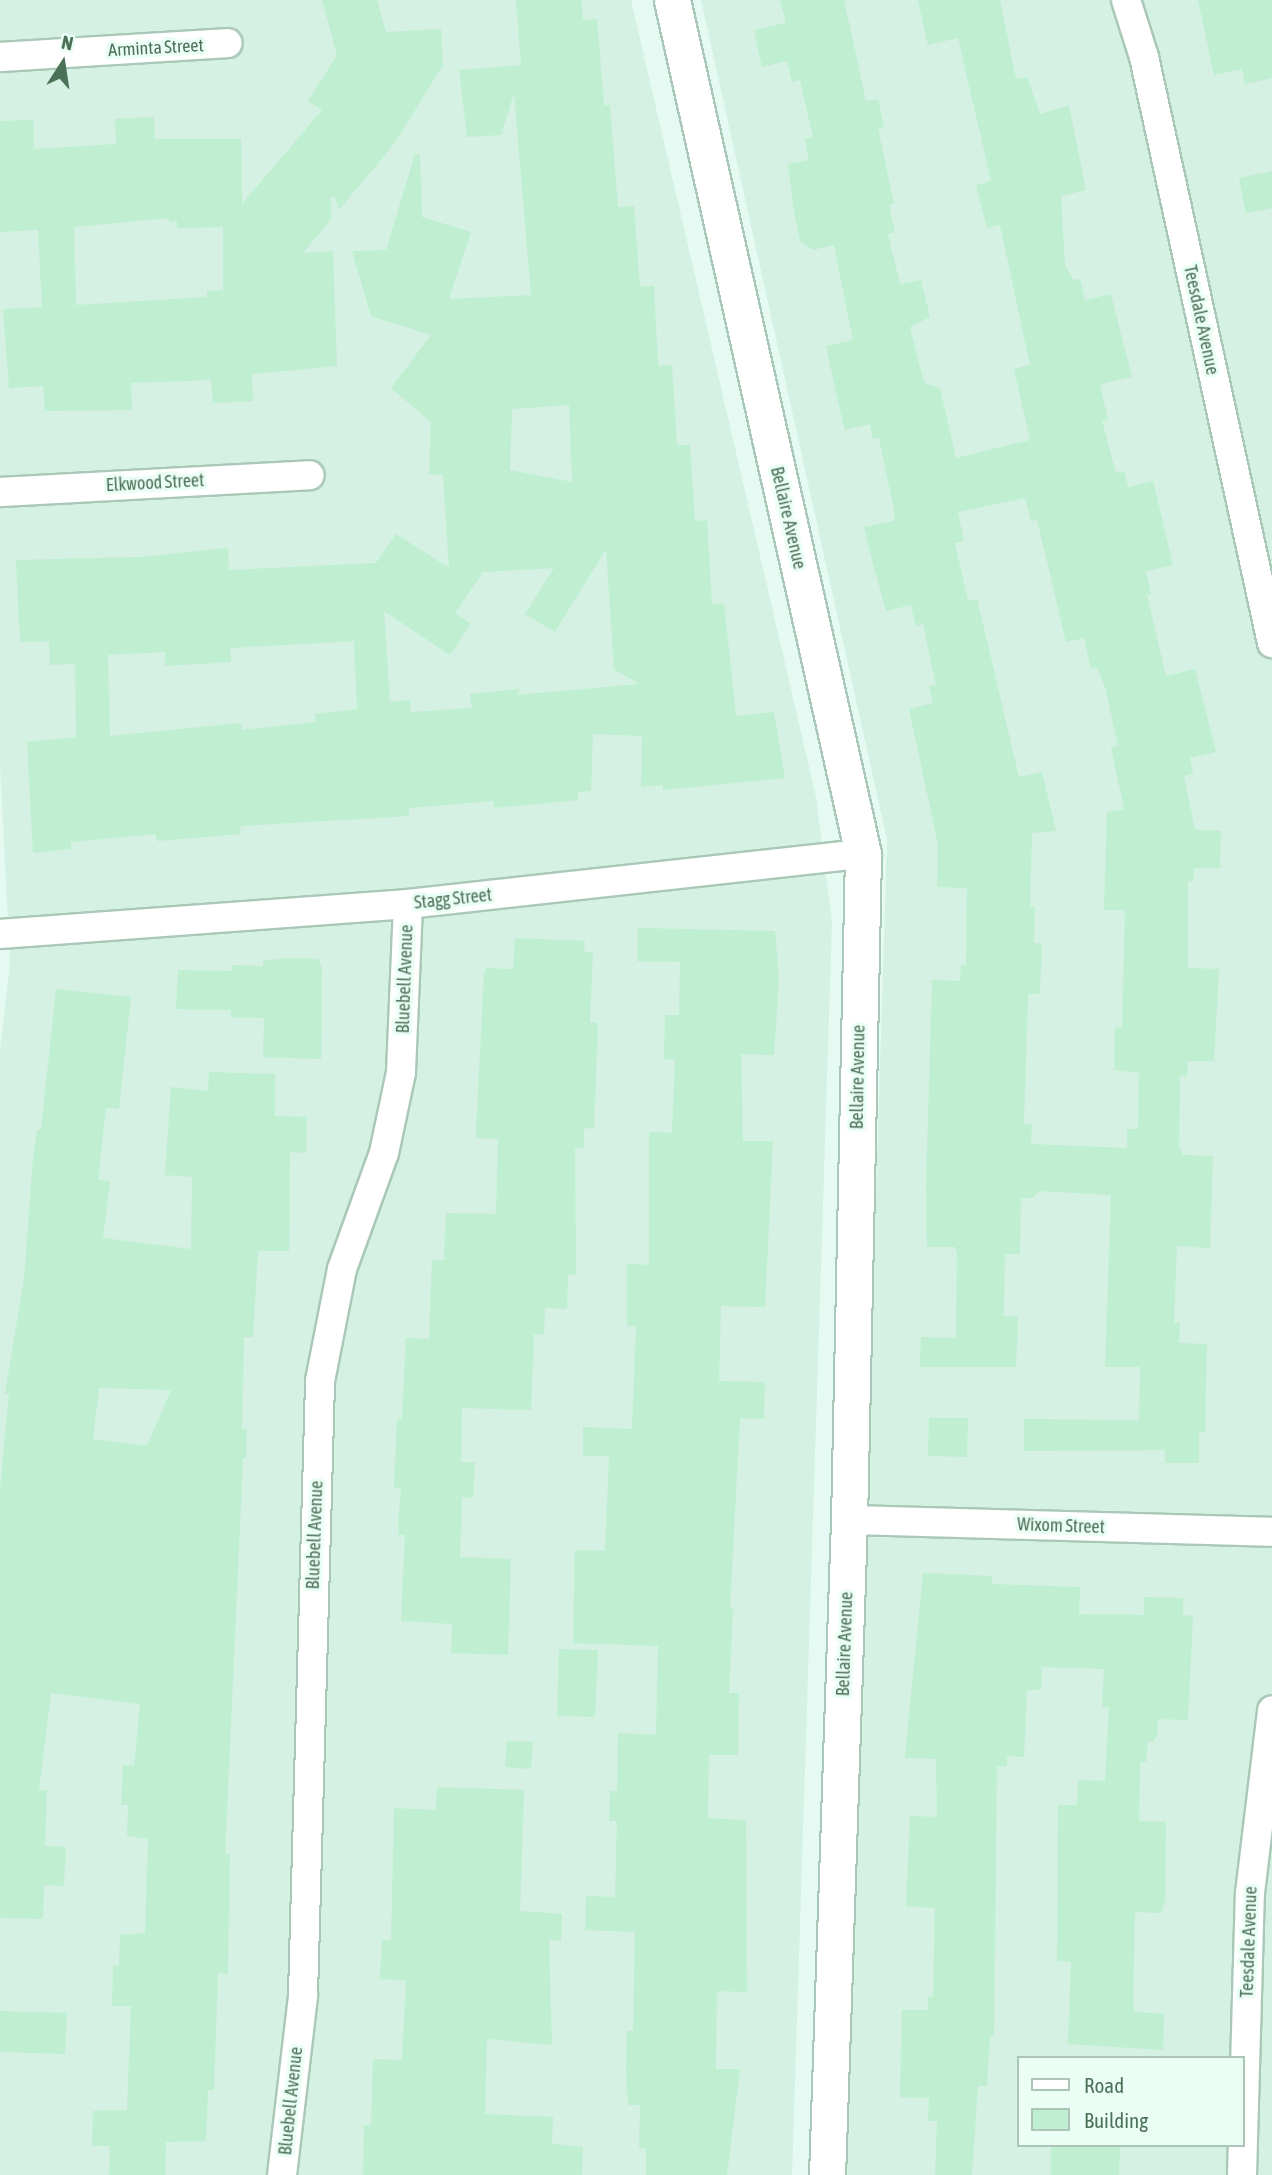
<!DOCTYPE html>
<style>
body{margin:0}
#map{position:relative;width:1272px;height:2175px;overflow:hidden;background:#e5faf2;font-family:"Asap Condensed",sans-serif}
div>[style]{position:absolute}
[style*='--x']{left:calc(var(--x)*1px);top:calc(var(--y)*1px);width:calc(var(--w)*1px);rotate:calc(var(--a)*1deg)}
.residential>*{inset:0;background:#d4f1e3}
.building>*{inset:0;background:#bfeed1}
.roads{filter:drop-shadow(2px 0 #aac8b7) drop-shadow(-2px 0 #aac8b7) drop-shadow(0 2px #aac8b7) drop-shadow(0 -2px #aac8b7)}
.minor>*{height:28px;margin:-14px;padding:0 14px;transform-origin:14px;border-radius:14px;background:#fff}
.tertiary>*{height:35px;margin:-17.5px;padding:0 17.5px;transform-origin:17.5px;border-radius:17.5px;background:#fff}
span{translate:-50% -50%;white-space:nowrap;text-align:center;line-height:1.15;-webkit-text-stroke:7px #ebfef6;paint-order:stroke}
.street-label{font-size:18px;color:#4c7159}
.legend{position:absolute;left:1017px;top:2056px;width:228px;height:91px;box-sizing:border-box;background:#ebfef6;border:2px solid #abc6b7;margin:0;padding:9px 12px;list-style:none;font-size:21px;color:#4c7159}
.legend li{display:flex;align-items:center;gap:14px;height:35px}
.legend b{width:35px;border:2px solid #abc6b7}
.north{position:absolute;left:28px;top:28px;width:70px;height:70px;-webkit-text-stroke:5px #ebfef6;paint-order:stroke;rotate:12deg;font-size:19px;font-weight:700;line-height:28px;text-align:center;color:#4c7159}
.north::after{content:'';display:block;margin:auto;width:24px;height:32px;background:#4c7159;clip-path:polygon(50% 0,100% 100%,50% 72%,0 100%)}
</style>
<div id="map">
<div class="residential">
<div style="clip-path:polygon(0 0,631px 0,816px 797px,832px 922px,792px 2175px,0 2175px,0 1050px,10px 963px,0 764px)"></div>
<div style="clip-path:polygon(evenodd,701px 0,1272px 0,1272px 2175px,846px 2175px,887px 840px,701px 0,1018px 2058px,1242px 2058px,1242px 2145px,1018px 2145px,1018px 2058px)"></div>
</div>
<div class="building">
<div style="clip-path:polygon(evenodd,322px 0,377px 0,386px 32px,441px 29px,443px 65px,394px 144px,339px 210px,335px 197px,331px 198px,331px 219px,303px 253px,333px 251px,337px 366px,252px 374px,253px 401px,213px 403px,211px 380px,131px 383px,132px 410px,45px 411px,43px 386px,9px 388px,3px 309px,42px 307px,38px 230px,0 232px,0 121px,33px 120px,34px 149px,116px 144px,115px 119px,154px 117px,155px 139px,241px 139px,242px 204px,322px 110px,308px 101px,337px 55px,322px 0,169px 218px,169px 222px,177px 221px,177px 228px,223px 227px,223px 290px,207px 291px,207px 297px,76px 305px,74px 227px,169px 218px)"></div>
<div style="clip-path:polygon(evenodd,516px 0,581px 0,583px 20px,597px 19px,604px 105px,610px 105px,618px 207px,634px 206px,640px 287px,654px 286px,658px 366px,672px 365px,677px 445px,690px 445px,695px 521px,707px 520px,712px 604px,724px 603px,736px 716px,774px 712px,785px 778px,663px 790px,663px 785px,641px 787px,642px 736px,593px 734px,591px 791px,578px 792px,578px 800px,494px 808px,493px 801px,409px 808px,409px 816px,240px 826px,241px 834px,157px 841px,156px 834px,71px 842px,71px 849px,33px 853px,27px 742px,76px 737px,75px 664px,50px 665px,49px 641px,20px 642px,16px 560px,141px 557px,228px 548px,229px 570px,376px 563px,396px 534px,449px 568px,443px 475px,429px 474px,431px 422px,391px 388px,431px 335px,371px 316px,352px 251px,386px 250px,415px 154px,420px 155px,422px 217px,471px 232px,449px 299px,531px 295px,514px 93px,501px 135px,467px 137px,459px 70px,521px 65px,516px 0,569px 405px,572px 482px,510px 470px,512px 409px,569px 405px,516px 0,606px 549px,614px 669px,639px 684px,516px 695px,520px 689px,470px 694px,472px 708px,411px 712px,410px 700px,390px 702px,384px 611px,450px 655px,471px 624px,455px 613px,483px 572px,554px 568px,525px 614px,555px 632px,606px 549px,516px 0,354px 641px,357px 709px,315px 714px,315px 722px,242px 730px,241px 723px,110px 736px,108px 655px,165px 652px,165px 666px,231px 662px,230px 648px,354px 641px)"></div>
<div style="clip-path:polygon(evenodd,780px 0,844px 0,866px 101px,878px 99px,884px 127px,878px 128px,894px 204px,889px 205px,895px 232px,888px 234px,900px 284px,921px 280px,930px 317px,910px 327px,920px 368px,925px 383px,940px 388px,956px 458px,1030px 440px,1014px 369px,1030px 365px,1000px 225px,987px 228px,976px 185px,991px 181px,958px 38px,928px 45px,918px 0,1000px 0,1016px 79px,1027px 77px,1040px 114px,1069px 106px,1086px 190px,1061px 196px,1065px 265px,1073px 280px,1080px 279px,1085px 300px,1111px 294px,1132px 377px,1100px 384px,1108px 420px,1102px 421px,1116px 473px,1124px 471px,1128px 487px,1153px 481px,1173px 565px,1146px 571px,1151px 594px,1147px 595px,1166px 676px,1195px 669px,1216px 752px,1190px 758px,1193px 774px,1184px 776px,1195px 830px,1221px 831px,1220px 868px,1194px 868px,1193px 882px,1188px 881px,1188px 968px,1219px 969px,1214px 1061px,1188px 1061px,1187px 1077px,1180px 1076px,1179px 1147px,1183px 1155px,1213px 1156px,1210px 1248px,1177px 1246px,1174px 1323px,1180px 1323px,1179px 1343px,1207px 1344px,1205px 1432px,1199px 1432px,1199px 1463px,1165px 1463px,1165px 1450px,1024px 1451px,1024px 1419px,1139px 1420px,1140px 1367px,1105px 1367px,1111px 1195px,1038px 1191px,1034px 1198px,1021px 1198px,1020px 1254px,1005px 1254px,1004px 1316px,1018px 1316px,1016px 1367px,921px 1367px,920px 1363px,921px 1337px,956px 1338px,957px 1252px,955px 1247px,927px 1247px,926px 1188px,932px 980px,960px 981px,961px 965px,966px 965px,967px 888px,937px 887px,938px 844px,909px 709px,933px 703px,929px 687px,936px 685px,923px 624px,916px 626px,911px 605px,886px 611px,873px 564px,864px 527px,894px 521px,895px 515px,879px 438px,873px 439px,870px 424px,845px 430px,835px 388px,826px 346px,853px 340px,834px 245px,813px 250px,800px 241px,794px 212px,788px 164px,809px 160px,805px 139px,813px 137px,800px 80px,792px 82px,787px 61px,762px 67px,754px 30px,786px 23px,780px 0,1025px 498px,1031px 521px,1037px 520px,1066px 642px,1084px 638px,1091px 669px,1097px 667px,1105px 687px,1118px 746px,1111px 747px,1124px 809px,1107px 812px,1104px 910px,1125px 910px,1122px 1028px,1115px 1027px,1114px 1070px,1139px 1073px,1138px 1129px,1127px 1129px,1127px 1148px,1031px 1144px,1032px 1124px,1024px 1124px,1028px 994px,1040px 994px,1042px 943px,1034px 943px,1035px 907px,1030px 907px,1032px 833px,1056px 831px,1042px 772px,1019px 777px,977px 599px,968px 601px,955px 543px,964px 541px,958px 512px,1025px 498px)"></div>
<div style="clip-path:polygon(1198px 0,1272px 0,1272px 78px,1245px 84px,1242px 69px,1214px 75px)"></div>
<div style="clip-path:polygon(1272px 171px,1272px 208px,1246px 213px,1239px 178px)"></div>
<div style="clip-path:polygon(638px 928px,775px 931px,779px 979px,774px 1055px,741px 1054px,743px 1141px,773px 1141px,765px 1307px,721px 1306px,719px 1381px,765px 1382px,764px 1419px,740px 1418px,730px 1608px,733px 1608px,729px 1693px,739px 1693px,738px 1755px,709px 1755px,708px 1818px,746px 1820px,747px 1992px,717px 1991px,716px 2069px,740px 2069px,727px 2175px,646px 2175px,646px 2148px,639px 2148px,640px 2105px,628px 2105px,626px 2071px,627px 2031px,633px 2031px,635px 1932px,585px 1930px,586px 1896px,615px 1897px,617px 1821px,609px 1821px,610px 1791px,617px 1791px,618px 1733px,656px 1735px,658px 1646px,573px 1643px,575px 1550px,605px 1551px,609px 1456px,583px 1456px,583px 1427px,632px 1429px,636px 1326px,627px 1326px,627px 1264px,649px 1265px,649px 1132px,672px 1133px,675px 1060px,664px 1059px,665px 1015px,679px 1015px,680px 962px,637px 961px)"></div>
<div style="clip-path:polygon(515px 938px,585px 941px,584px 952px,593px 952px,590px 1022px,598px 1023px,594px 1129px,584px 1128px,584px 1148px,575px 1148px,576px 1275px,568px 1274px,567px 1309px,545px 1308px,544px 1335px,534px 1334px,531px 1410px,462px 1408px,461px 1462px,475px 1462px,473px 1498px,462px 1497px,460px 1557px,511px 1559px,508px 1655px,451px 1653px,452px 1624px,401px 1621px,405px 1535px,399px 1535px,398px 1526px,401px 1488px,394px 1488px,397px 1419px,402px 1419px,406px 1338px,429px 1339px,432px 1260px,444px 1260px,446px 1213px,496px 1214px,498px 1139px,477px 1138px,476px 1131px,484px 974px,486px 968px,513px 969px)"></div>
<div style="clip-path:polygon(287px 958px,318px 959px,322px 968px,321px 1059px,263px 1057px,264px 1018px,230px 1017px,231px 1010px,176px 1009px,178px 970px,232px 971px,232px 965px,263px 966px,263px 961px)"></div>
<div style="clip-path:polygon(evenodd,56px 989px,131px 997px,119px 1109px,106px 1108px,98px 1180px,110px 1181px,103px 1238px,191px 1249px,192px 1177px,165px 1175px,171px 1087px,208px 1091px,209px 1072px,275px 1074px,275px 1116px,307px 1117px,306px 1153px,290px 1152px,289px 1251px,258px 1251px,253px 1337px,244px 1337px,242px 1429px,247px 1429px,246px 1458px,243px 1458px,225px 1854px,230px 1854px,228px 1974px,218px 1973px,214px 2090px,208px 2090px,206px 2141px,166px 2142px,165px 2175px,109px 2175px,110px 2146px,92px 2146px,93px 2111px,127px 2110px,131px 2006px,112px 2006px,113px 1965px,119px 1966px,120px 1935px,145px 1933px,148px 1839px,127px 1836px,128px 1805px,121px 1805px,123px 1765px,134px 1766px,140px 1704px,51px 1693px,39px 1790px,47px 1790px,45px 1846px,66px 1847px,64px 1886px,44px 1885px,43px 1919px,0 1918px,0 1489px,9px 1394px,5px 1394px,24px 1279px,33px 1158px,37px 1130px,41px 1130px,56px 989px,99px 1388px,171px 1390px,147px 1446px,93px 1439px,99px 1388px)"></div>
<div style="clip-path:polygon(929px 1418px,968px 1418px,967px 1457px,928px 1456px)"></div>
<div style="clip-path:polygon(923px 1573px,992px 1576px,992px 1584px,1080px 1587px,1079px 1614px,1144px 1615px,1144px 1597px,1183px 1598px,1183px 1615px,1193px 1616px,1188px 1720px,1158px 1719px,1157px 1735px,1153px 1742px,1148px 1741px,1146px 1762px,1140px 1762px,1139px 1821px,1166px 1822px,1165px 1901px,1161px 1913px,1135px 1912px,1133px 2006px,1135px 2012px,1164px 2014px,1163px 2050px,1068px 2044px,1071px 1962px,1057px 1961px,1058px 1805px,1077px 1805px,1078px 1780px,1105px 1781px,1109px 1707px,1102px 1707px,1104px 1669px,1042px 1667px,1041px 1690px,1027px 1690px,1024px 1757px,1007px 1756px,1007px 1766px,997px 1766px,994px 2036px,990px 2036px,987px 2086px,978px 2086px,972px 2175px,935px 2175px,937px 2121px,928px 2121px,929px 2098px,900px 2097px,902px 2010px,928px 2010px,928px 1997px,933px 1997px,935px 1908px,906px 1906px,910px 1816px,937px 1817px,936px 1759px,905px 1758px)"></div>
<div style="clip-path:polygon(559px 1649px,598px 1650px,595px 1717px,557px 1716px)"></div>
<div style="clip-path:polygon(507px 1741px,533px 1742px,531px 1769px,505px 1767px)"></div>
<div style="clip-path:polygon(437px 1787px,524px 1790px,520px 1911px,562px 1914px,561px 1941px,549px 1940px,552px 2045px,487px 2039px,485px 2114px,553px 2117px,552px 2144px,583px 2147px,582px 2175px,363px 2175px,364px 2125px,371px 2125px,373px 2059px,402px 2060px,406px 1980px,380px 1979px,382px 1940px,391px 1940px,394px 1808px,436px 1810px)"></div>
<div style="clip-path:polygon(0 2011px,67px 2013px,65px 2054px,0 2052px)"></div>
<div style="clip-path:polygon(1051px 2145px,1120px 2145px,1119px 2175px,1051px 2175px)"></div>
</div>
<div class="roads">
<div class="minor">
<div style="--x:1126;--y:0;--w:60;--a:72.5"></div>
<div style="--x:1144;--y:57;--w:600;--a:77.68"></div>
<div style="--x:0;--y:57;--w:228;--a:-3.5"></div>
<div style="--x:0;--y:492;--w:310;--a:-3.1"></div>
<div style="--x:0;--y:934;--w:409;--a:-4.2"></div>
<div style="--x:408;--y:904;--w:458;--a:-6.3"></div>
<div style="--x:849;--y:1520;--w:423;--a:1.6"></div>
<div style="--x:282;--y:2175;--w:181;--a:-83.3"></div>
<div style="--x:303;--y:1995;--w:614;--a:-88.41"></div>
<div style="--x:320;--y:1381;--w:114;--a:-78.9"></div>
<div style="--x:342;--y:1269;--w:123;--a:-70.1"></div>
<div style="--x:384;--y:1153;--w:83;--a:-78.1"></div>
<div style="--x:401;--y:1072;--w:168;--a:-87.6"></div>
<div style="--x:1242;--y:2175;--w:282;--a:-88.4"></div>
<div style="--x:1250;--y:1893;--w:184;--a:-83.1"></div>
</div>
<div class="tertiary">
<div style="--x:672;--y:0;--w:875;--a:77.39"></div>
<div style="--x:863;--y:854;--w:666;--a:91.2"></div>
<div style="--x:849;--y:1520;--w:655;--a:91.92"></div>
</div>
</div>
<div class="street-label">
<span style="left:156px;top:48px;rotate:-3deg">Arminta Street</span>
<span style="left:1201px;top:320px;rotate:78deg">Teesdale Avenue</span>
<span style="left:155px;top:483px;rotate:-3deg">Elkwood Street</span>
<span style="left:788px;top:518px;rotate:77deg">Bellaire Avenue</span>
<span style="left:453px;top:899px;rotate:-6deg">Stagg Street</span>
<span style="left:405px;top:979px;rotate:-88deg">Bluebell Avenue</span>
<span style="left:858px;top:1077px;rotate:-89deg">Bellaire Avenue</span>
<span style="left:1061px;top:1526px;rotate:2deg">Wixom Street</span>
<span style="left:315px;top:1535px;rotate:-88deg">Bluebell Avenue</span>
<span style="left:845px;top:1644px;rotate:-88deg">Bellaire Avenue</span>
<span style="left:1249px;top:1942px;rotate:-88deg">Teesdale Avenue</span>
<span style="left:291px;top:2101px;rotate:-84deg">Bluebell Avenue</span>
</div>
<ul class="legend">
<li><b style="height:9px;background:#fff"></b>Road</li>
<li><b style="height:19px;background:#bfeed1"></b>Building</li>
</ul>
<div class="north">N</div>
</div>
